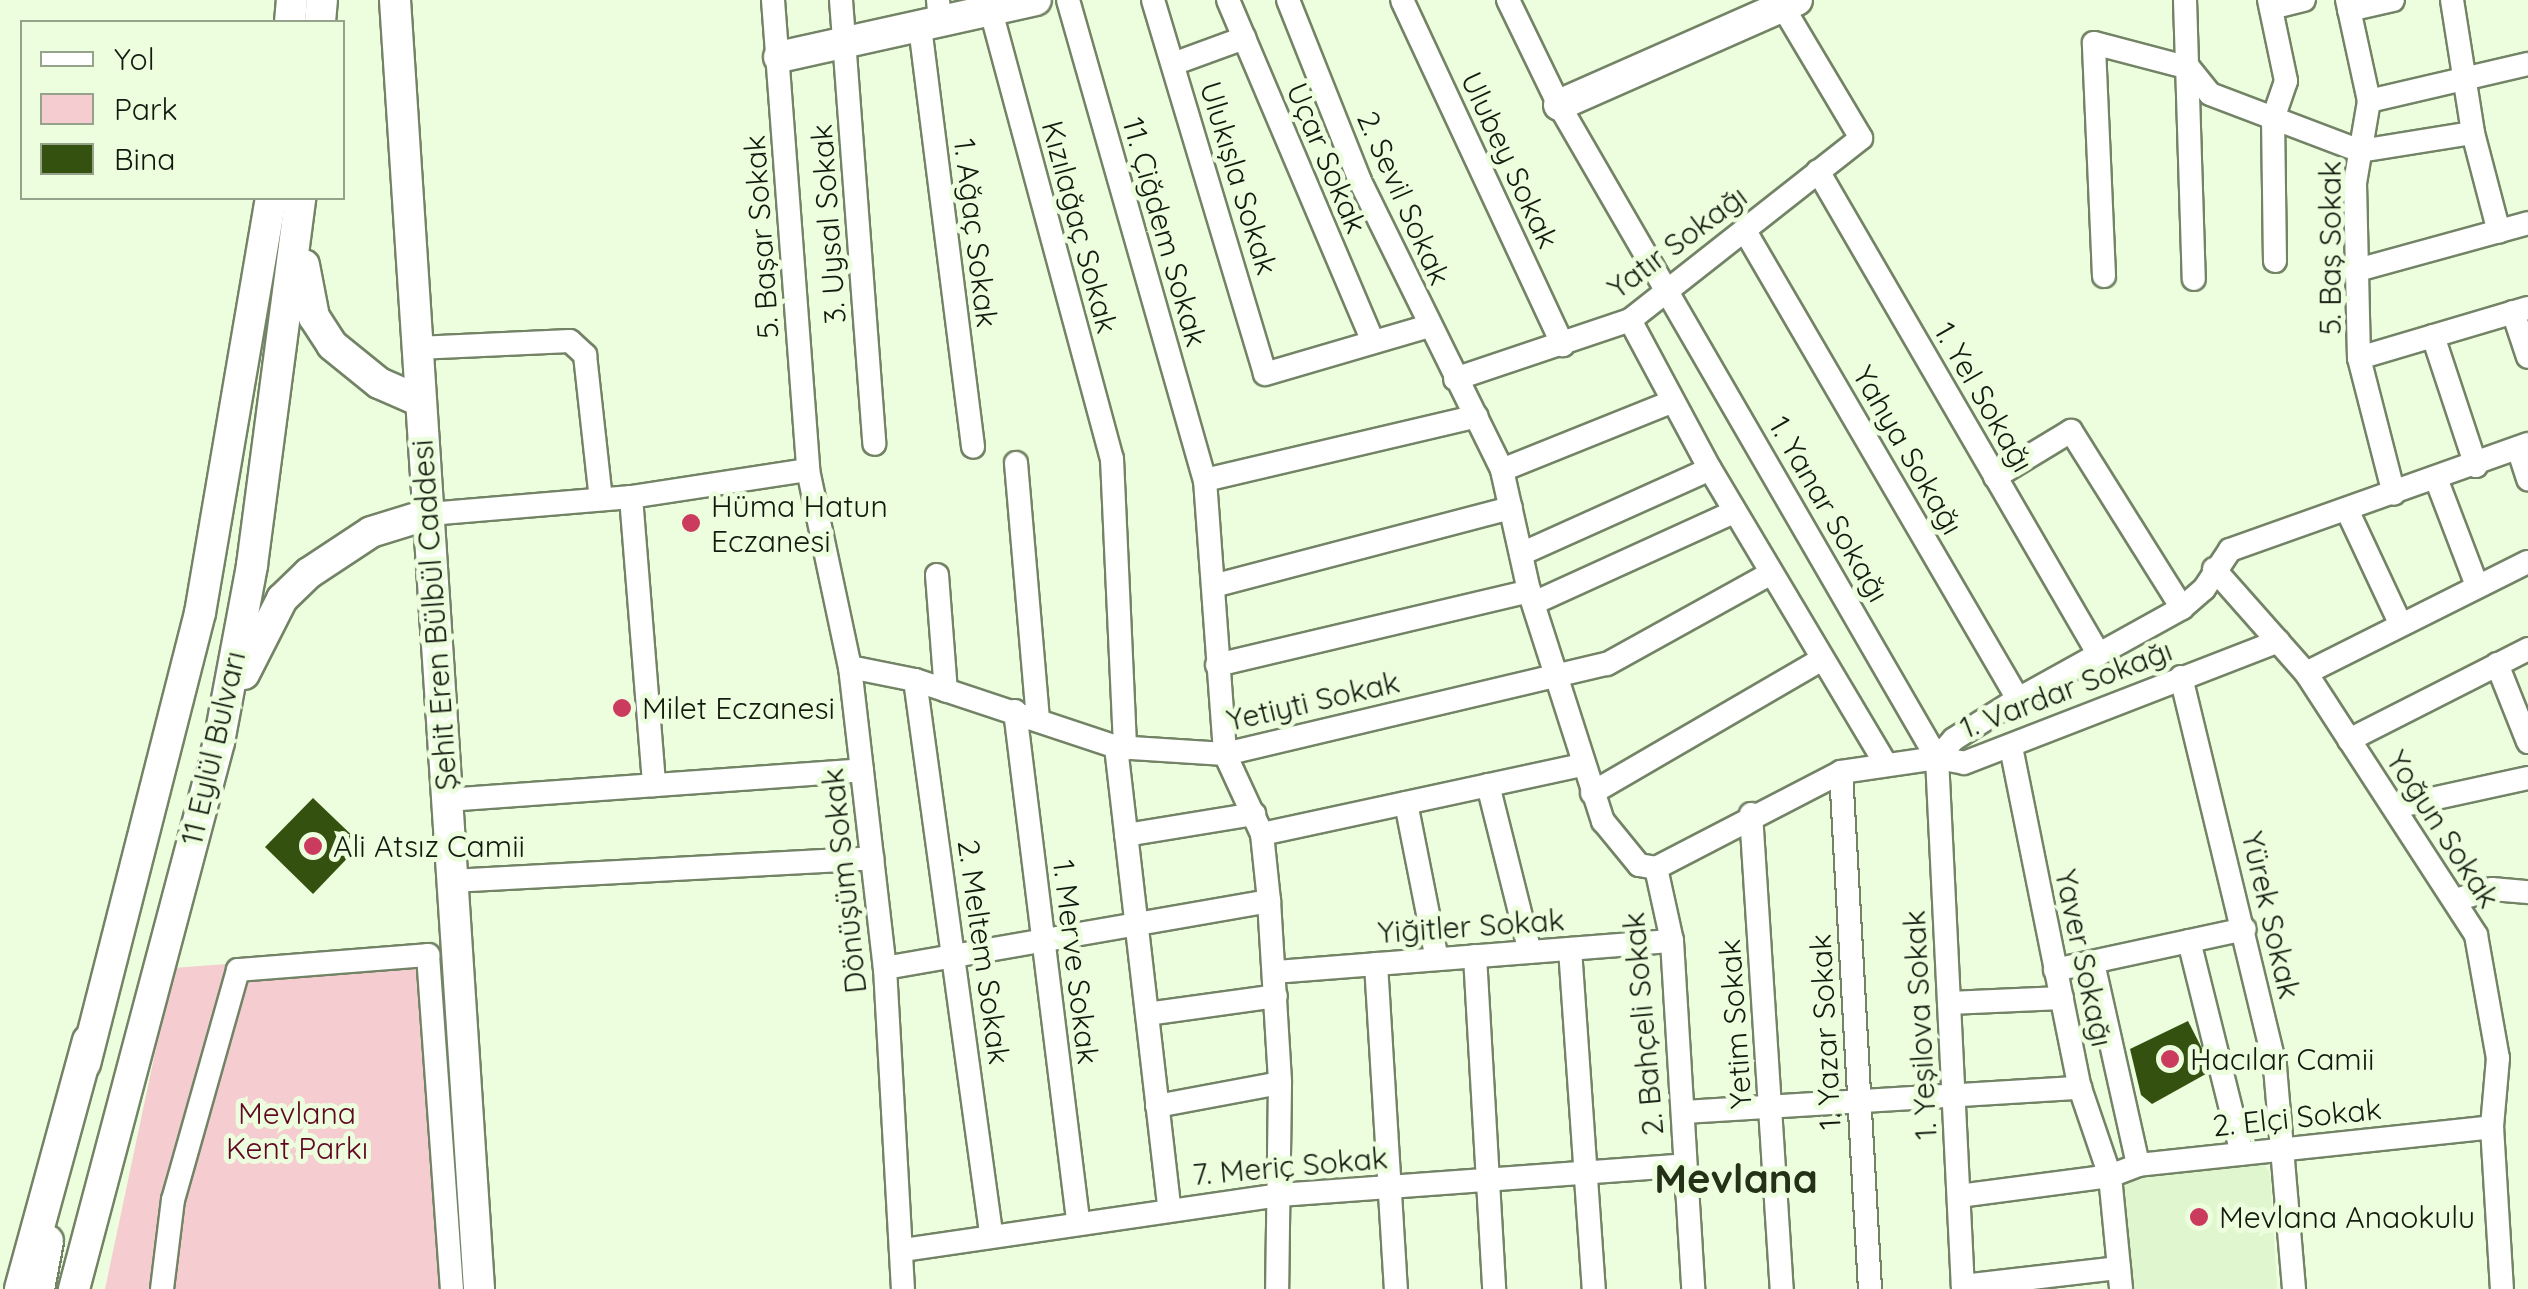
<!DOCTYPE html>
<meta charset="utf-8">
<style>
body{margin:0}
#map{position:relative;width:2528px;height:1289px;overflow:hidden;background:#ecfedd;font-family:Quicksand,sans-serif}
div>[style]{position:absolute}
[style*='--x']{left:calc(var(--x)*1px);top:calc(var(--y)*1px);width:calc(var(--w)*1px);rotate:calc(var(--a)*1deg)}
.built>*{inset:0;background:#e0f6ce}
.green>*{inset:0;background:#f5cdd1}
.building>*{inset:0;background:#345110}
.roads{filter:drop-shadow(2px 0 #738366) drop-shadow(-2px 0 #738366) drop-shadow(0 2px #738366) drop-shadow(0 -2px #738366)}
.minor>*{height:22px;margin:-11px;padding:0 11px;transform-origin:11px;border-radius:11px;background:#fff}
.major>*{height:30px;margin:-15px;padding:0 15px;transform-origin:15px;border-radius:15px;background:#fff}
.highway>*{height:32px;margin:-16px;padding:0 16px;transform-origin:16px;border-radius:16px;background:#fff}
.dots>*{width:28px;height:28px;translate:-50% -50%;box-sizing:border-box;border:5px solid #ecfedd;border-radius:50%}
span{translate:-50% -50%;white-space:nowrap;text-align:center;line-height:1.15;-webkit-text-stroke:10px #ecfedd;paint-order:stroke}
.street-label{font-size:30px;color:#141a0f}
.poi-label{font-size:30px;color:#141a0f}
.left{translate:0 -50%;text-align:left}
.park-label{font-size:30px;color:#610724}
.district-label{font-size:40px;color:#243117;font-weight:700}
.legend{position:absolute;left:20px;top:20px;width:325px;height:180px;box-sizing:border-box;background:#ecfedd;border:2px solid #96a38b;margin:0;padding:12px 18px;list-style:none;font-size:30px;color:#141a0f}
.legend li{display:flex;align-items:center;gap:20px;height:50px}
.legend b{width:50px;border:2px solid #96a38b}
</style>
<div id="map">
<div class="built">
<div style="clip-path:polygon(2263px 1164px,2270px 1173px,2277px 1289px,2130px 1289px,2121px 1180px)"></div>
</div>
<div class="green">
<div style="clip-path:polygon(441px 948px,467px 1289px,105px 1289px,173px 968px)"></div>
</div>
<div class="building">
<div style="clip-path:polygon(313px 798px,361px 844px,313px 894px,265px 847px)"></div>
<div style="clip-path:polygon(2188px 1021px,2213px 1070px,2152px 1104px,2141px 1095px,2130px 1049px)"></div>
</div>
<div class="roads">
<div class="minor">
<div style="--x:773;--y:0;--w:471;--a:85.7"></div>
<div style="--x:808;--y:470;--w:201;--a:78"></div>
<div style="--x:850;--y:667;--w:303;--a:83.4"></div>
<div style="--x:885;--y:968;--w:322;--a:86.8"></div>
<div style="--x:841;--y:0;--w:445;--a:85.7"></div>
<div style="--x:938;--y:0;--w:21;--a:85"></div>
<div style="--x:1068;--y:0;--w:499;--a:74.1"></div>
<div style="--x:1205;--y:480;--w:275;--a:85.8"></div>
<div style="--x:1225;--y:754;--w:88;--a:65.2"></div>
<div style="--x:1262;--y:834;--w:67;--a:84"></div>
<div style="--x:1269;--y:901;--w:182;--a:86.5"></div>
<div style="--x:1280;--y:1083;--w:206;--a:90.8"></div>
<div style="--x:1153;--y:0;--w:390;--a:73.3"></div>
<div style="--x:1265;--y:374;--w:171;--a:-16.3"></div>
<div style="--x:1228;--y:0;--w:368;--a:67"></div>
<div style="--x:1288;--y:0;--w:195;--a:68.3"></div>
<div style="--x:1360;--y:181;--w:322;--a:63.8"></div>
<div style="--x:1502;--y:470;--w:124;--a:77.4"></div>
<div style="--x:1529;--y:591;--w:242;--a:72.2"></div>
<div style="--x:1603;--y:821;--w:57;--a:50.7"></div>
<div style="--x:1639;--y:865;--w:17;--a:10"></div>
<div style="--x:1656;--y:868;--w:75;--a:77.6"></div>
<div style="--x:1672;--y:941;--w:349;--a:86.5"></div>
<div style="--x:1402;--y:0;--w:381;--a:65"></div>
<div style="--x:1508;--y:0;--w:117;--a:64.1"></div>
<div style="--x:1559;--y:105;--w:755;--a:59.93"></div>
<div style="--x:1937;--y:758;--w:532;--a:87.2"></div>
<div style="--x:2185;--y:0;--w:279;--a:88.2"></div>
<div style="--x:2269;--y:0;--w:83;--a:78.1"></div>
<div style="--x:2286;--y:81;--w:39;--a:109"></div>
<div style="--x:2273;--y:118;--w:143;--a:89.2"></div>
<div style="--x:2347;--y:0;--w:103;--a:77.7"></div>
<div style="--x:2369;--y:101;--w:83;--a:99.7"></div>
<div style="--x:2355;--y:183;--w:175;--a:88.7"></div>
<div style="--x:2359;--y:358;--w:140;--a:75.6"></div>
<div style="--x:2452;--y:0;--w:135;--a:81"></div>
<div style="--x:2473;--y:133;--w:102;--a:75.3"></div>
<div style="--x:2271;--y:8;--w:34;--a:-14"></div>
<div style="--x:2349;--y:10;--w:45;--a:-12.8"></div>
<div style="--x:991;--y:11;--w:464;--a:74.9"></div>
<div style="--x:1112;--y:459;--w:290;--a:87.4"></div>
<div style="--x:920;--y:27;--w:423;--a:82.8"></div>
<div style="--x:1173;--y:64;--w:76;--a:-20.1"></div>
<div style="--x:2369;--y:101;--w:163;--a:-13.1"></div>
<div style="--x:1818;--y:171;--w:557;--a:59.85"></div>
<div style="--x:1745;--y:231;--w:542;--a:59.74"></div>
<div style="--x:2354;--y:271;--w:180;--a:-15.4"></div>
<div style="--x:2104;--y:276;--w:233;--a:-92.5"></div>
<div style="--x:2094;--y:43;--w:98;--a:14.7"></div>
<div style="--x:2189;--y:68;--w:33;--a:51"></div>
<div style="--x:2210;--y:94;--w:160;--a:20.8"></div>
<div style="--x:2360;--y:151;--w:114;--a:-9.1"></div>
<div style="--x:2513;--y:312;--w:47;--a:71.6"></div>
<div style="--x:1630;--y:320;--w:169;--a:61.8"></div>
<div style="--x:1710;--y:469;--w:342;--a:59.2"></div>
<div style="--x:2433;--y:336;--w:137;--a:71.7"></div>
<div style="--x:417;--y:348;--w:153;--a:-2.6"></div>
<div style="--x:570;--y:341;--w:21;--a:43"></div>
<div style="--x:585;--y:355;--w:145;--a:83.7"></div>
<div style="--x:2359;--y:358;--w:176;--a:-16.5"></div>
<div style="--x:1455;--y:379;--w:185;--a:-18.6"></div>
<div style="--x:1630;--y:320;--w:294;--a:-38.2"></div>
<div style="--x:1861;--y:138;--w:152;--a:-120.8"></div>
<div style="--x:2518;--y:448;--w:33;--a:72"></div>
<div style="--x:1016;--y:463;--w:257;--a:85.1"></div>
<div style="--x:1502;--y:470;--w:182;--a:-21.9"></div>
<div style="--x:1995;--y:477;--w:89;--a:-31.2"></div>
<div style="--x:2071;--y:431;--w:209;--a:57.9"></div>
<div style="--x:1205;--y:480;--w:279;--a:-13.2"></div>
<div style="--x:2437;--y:481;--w:112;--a:69.1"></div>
<div style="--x:631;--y:497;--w:289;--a:85.4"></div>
<div style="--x:2348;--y:512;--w:123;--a:64.9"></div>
<div style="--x:429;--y:514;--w:203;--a:-4.8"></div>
<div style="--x:631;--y:497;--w:179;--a:-8.7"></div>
<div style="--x:1521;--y:554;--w:207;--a:-24.2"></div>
<div style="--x:2214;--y:569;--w:139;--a:48.5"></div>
<div style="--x:2306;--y:673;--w:312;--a:57"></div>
<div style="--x:2476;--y:935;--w:125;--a:79.9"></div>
<div style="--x:2498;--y:1058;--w:69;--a:95"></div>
<div style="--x:2492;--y:1127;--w:162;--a:86.5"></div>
<div style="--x:937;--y:575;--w:116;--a:85.6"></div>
<div style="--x:1213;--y:586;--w:308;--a:-14.7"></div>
<div style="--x:1534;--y:603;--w:220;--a:-24.5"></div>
<div style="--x:2497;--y:664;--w:84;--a:68.3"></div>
<div style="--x:1217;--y:665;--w:321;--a:-13.3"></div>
<div style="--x:850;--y:667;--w:66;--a:11.3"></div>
<div style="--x:915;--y:680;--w:212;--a:18.4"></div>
<div style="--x:1116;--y:747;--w:109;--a:3.7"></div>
<div style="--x:1225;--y:754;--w:392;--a:-13.3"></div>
<div style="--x:1607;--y:664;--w:188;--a:-29"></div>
<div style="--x:2306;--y:673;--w:248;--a:-26.6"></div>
<div style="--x:2181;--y:677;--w:401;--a:76.4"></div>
<div style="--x:2275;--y:1067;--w:223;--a:85.1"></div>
<div style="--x:915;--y:680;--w:558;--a:82.17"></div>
<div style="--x:1015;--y:711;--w:513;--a:82.94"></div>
<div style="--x:2349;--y:740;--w:201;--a:-26.9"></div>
<div style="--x:1116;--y:747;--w:463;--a:83.4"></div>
<div style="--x:2011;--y:747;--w:348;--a:78.6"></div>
<div style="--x:2080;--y:1088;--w:93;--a:71.2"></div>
<div style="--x:2110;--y:1176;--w:114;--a:84.4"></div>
<div style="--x:1937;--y:758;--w:25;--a:-48"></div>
<div style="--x:1954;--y:739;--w:75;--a:-32"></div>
<div style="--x:2018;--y:699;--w:188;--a:-29"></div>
<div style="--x:2182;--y:608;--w:29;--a:-41"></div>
<div style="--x:2204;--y:589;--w:47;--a:-56.3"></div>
<div style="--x:2230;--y:550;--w:316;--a:-19.6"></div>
<div style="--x:1841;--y:772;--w:518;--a:86.79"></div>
<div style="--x:1488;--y:785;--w:172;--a:75.9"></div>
<div style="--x:1592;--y:793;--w:266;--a:-30.2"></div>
<div style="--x:447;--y:800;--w:416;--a:-4.1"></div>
<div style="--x:1406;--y:803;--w:159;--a:78.8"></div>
<div style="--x:2395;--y:807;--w:136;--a:-12.3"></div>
<div style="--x:1751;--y:814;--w:476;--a:86.3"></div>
<div style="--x:1262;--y:834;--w:327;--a:-12.2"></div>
<div style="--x:1126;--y:835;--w:130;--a:-9.3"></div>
<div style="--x:1656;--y:868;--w:208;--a:-27.4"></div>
<div style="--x:1841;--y:772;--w:97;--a:-8.3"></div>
<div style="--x:1937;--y:758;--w:27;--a:10"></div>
<div style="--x:1964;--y:763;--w:337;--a:-21.2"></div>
<div style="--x:453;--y:881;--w:420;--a:-3.1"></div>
<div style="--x:2459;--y:899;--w:34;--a:-17"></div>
<div style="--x:2492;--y:889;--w:36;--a:5"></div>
<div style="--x:2189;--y:941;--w:219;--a:76"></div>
<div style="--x:1570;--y:949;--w:341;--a:86"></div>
<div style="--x:1475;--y:956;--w:334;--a:86.7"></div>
<div style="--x:2093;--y:963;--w:207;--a:77.4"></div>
<div style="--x:1376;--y:964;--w:326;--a:86.5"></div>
<div style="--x:885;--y:968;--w:390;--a:-9.9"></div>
<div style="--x:2055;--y:970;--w:194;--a:-12.2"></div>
<div style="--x:1275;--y:972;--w:398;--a:-4.5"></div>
<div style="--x:1949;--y:1003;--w:113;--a:-2.5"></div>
<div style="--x:1147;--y:1014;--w:130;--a:-7.9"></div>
<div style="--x:1157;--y:1106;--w:125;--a:-10.6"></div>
<div style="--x:1683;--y:1112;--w:398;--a:-3.5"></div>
<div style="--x:1959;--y:1196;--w:152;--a:-7.5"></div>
<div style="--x:2110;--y:1176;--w:30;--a:-21"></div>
<div style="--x:2138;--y:1165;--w:356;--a:-6.1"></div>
<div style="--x:903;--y:1250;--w:381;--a:-8.3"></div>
<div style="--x:1280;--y:1195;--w:406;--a:-4.2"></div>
<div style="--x:1963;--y:1286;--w:157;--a:-6.6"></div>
<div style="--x:162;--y:1289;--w:90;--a:-83"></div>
<div style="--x:173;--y:1200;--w:239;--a:-74.2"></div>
<div style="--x:238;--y:970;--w:191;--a:-4.5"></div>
<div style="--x:428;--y:955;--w:335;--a:85.9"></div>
</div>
<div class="major">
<div style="--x:395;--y:0;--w:1292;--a:86.27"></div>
<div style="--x:290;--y:22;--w:22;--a:-85"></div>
<div style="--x:320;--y:22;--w:22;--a:-85"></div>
<div style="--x:779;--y:57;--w:263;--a:-12.5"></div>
<div style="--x:1559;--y:105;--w:260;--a:-23.8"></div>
<div style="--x:304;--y:265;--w:53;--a:79.1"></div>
<div style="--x:314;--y:317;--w:33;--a:57"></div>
<div style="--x:332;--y:345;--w:60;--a:39"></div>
<div style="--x:379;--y:383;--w:45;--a:23.7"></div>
<div style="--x:244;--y:674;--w:84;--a:-63.1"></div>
<div style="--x:282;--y:599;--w:37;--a:-44"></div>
<div style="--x:309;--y:573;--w:74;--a:-33.5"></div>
<div style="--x:371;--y:532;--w:61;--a:-17.2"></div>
<div style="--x:85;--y:1064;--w:465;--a:-75.7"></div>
<div style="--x:200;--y:613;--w:421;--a:-80.3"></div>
<div style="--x:39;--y:1289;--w:49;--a:-79.4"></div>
<div style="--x:74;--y:1289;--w:566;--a:-75.15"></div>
<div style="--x:219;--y:742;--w:180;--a:-79.4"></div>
<div style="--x:252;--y:565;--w:370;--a:-82.5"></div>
</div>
<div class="highway">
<div style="--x:21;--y:1289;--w:257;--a:-74.7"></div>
</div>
</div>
<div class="dots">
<div style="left:691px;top:523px;background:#ca3b5e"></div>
<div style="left:622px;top:708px;background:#ca3b5e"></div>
<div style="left:313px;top:846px;background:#ca3b5e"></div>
<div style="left:2170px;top:1059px;background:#ca3b5e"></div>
<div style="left:2199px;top:1217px;background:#ca3b5e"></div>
</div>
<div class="street-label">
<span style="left:1327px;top:158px;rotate:67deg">Uçar Sokak</span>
<span style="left:1510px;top:160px;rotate:65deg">Ulubey Sokak</span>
<span style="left:1239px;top:178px;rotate:73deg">Ulukışla Sokak</span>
<span style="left:1404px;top:198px;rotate:66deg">2. Sevil Sokak</span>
<span style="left:828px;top:224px;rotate:-94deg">3. Uysal Sokak</span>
<span style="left:1080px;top:227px;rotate:75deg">Kızılağaç Sokak</span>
<span style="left:1165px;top:232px;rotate:74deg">11. Çiğdem Sokak</span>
<span style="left:976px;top:233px;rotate:83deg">1. Ağaç Sokak</span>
<span style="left:761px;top:237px;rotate:-94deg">5. Başar Sokak</span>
<span style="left:1677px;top:242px;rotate:-37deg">Yatır Sokağı</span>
<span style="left:2330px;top:248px;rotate:-90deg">5. Baş Sokak</span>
<span style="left:1984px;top:397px;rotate:60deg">1. Yel Sokağı</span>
<span style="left:1908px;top:450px;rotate:60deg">Yahya Sokağı</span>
<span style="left:1829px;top:509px;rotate:60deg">1. Yanar Sokağı</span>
<span style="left:434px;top:615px;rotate:-94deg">Şehit Eren Bülbül Caddesi</span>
<span style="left:2066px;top:689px;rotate:-21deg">1. Vardar Sokağı</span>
<span style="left:1313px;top:701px;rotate:-13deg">Yetiyti Sokak</span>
<span style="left:213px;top:748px;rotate:-77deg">11 Eylül Bulvarı</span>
<span style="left:2443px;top:829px;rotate:57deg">Yoğun Sokak</span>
<span style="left:844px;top:881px;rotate:-96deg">Dönüşüm Sokak</span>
<span style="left:2271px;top:915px;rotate:77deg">Yürek Sokak</span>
<span style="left:1471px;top:926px;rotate:-4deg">Yiğitler Sokak</span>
<span style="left:984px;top:952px;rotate:82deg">2. Meltem Sokak</span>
<span style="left:2084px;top:958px;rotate:78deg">Yaver Sokağı</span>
<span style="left:1076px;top:962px;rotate:83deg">1. Merve Sokak</span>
<span style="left:1643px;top:1024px;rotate:-95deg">2. Bahçeli Sokak</span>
<span style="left:1735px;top:1024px;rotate:-94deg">Yetim Sokak</span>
<span style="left:1920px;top:1025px;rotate:-93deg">1. Yeşilova Sokak</span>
<span style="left:1825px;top:1032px;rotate:-93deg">1. Yazar Sokak</span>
<span style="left:2297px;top:1117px;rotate:-6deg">2. Elçi Sokak</span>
<span style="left:1290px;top:1166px;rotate:-5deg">7. Meriç Sokak</span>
</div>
<div class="poi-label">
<span class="left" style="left:711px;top:523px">Hüma Hatun<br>Eczanesi</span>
<span class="left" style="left:642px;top:708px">Milet Eczanesi</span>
<span class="left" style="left:333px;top:846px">Ali Atsız Camii</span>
<span class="left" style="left:2190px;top:1059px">Hacılar Camii</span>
<span class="left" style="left:2219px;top:1217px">Mevlana Anaokulu</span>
</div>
<div class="park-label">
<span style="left:297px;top:1130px">Mevlana<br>Kent Parkı</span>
</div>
<div class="district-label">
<span style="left:1736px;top:1178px">Mevlana</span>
</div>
<ul class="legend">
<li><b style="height:12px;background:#fff"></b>Yol</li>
<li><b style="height:28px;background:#f5cdd1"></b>Park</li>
<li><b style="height:28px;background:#345110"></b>Bina</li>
</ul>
</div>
